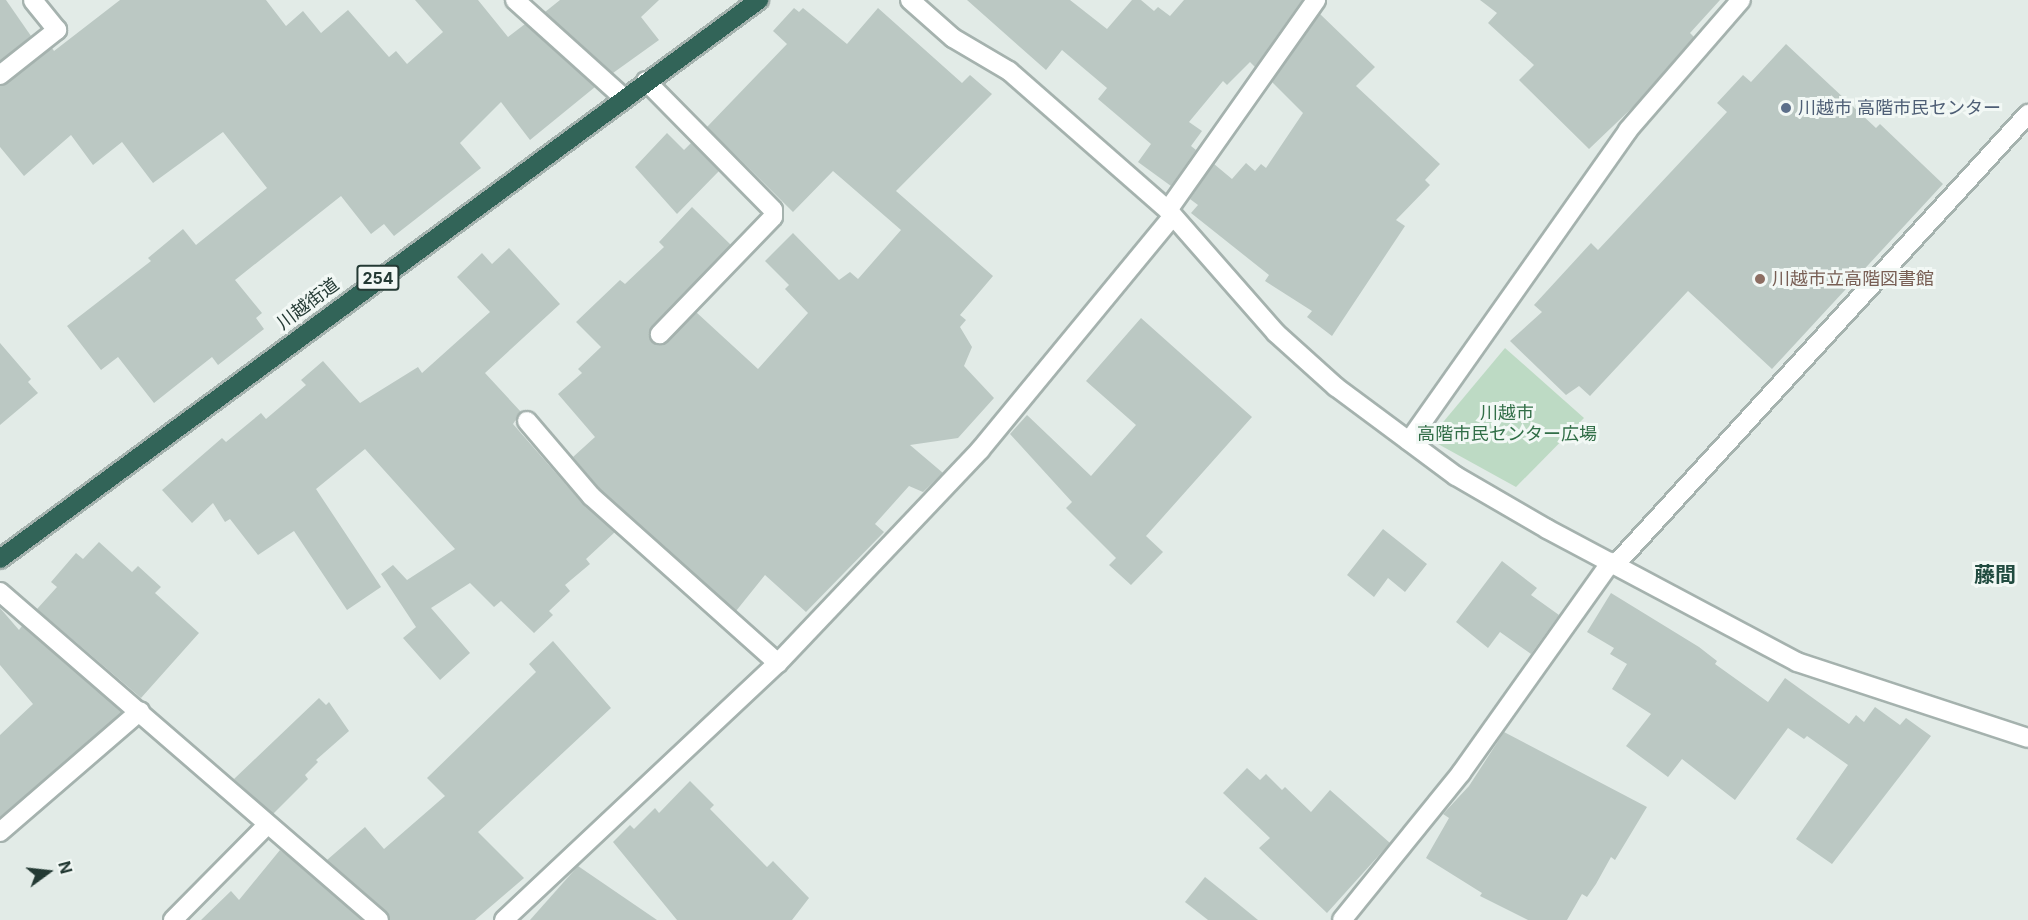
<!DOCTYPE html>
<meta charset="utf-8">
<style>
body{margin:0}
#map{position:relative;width:2028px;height:920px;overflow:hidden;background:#e2ebe7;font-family:Inter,"Noto Sans JP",sans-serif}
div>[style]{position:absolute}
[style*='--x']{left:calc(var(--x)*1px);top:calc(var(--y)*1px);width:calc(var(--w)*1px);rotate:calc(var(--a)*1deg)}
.green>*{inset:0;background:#bddac4}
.building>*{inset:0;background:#bbc8c3}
.roads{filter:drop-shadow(2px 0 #a5b2ae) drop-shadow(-2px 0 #a5b2ae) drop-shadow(0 2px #a5b2ae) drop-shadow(0 -2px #a5b2ae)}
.street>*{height:18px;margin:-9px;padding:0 9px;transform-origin:9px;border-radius:9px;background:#fff}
.highway>*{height:18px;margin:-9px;padding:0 9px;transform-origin:9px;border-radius:9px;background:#326458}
.dots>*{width:16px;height:16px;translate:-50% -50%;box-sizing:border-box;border:3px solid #f2f8f5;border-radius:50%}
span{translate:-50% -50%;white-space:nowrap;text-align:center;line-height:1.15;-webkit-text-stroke:6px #f2f8f5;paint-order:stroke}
.shield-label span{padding:2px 4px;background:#f2f8f5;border:2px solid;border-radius:4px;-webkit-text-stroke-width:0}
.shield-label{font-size:16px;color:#243a34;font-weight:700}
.service-label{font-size:18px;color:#4e5e75}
.left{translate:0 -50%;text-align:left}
.education-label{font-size:18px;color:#785e54}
.street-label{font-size:18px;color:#243a34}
.park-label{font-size:18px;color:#316e47}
.quarter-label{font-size:21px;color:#214b40;font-weight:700}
.north{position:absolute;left:18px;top:842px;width:60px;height:60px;-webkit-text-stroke:4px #f2f8f5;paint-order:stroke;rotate:75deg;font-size:16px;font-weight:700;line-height:24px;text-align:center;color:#243a34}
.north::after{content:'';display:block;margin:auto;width:21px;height:27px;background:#243a34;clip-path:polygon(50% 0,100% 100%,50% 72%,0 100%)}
</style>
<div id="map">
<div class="green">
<div style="clip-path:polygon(1505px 348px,1584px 418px,1516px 487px,1429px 439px)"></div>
</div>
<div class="building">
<div style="clip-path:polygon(0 0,6px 0,31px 36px,0 61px)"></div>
<div style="clip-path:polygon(120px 0,266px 0,286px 26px,303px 11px,321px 33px,348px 10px,389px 57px,396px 51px,407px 64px,443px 32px,415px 0,478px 0,508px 37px,525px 24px,595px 87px,530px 140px,501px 102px,460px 143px,481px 168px,394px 236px,384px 224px,371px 234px,341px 196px,235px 280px,262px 313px,256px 318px,264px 329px,218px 365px,212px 357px,154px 403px,118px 357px,101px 370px,67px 326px,151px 261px,148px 258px,183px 229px,196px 245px,267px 188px,223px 132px,153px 183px,122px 142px,93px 165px,71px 135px,24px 176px,0 147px,0 86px,52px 48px,54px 51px)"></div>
<div style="clip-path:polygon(560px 0,659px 0,641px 17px,659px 40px,613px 73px,545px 12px)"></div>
<div style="clip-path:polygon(967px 0,1070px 0,1107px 29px,1132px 0,1141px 0,1154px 11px,1158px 7px,1170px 16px,1184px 0,1302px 0,1255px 67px,1250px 62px,1227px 85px,1223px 81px,1189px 122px,1202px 131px,1191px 146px,1196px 150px,1171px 186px,1138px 162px,1151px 144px,1098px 99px,1107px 88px,1062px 50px,1046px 70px)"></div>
<div style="clip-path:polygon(1480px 0,1720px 0,1690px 33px,1694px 37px,1634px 106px,1589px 149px,1519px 80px,1534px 65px,1488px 23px,1497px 13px)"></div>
<div style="clip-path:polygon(794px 8px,799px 12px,803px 8px,847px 44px,878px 8px,962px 83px,970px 75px,992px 94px,896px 191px,993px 276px,960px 315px,966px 320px,960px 327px,972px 347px,964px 366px,994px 398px,958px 438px,910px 445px,943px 473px,923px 492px,909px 486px,875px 524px,884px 532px,806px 612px,765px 575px,736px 611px,599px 488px,573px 457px,595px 437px,558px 394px,582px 373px,578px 369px,601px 347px,576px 322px,620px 280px,625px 284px,664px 247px,659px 242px,692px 207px,731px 245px,652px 326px,649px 338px,657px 345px,664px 345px,696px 312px,758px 369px,808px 313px,785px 289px,789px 285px,765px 261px,793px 233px,839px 280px,850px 272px,858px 279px,901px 230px,833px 171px,793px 212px,707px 127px,787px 44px,773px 31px)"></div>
<div style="clip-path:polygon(1320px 14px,1375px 67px,1356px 86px,1440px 164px,1425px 180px,1430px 185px,1396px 220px,1405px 226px,1332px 336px,1307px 317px,1312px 311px,1265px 281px,1269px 275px,1191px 213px,1198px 205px,1190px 199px,1214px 164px,1232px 179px,1246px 163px,1255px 171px,1261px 164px,1266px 168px,1303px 113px,1272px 82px)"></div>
<div style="clip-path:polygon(1786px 44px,1876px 128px,1880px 124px,1943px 184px,1772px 369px,1688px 291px,1590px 396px,1579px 386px,1566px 395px,1510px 341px,1542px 312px,1534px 305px,1591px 243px,1598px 250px,1727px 112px,1717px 103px,1743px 75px,1751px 82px)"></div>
<div style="clip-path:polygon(667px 133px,684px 150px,691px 143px,719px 171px,677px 214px,635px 167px)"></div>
<div style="clip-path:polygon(509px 248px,560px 304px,485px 373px,521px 412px,513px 424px,582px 503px,615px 532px,586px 559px,590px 564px,565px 585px,570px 591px,549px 611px,553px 615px,534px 633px,501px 601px,494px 607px,470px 583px,431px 608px,470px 653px,440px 680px,403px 638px,416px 627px,381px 574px,393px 565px,407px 580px,455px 549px,365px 449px,316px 489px,381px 587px,347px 610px,294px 531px,258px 555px,230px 519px,225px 522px,213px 503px,192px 523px,162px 490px,222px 438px,226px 442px,261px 413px,266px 419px,306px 385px,301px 380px,323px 361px,360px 403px,418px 367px,422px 373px,490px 312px,457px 277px,482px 253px,492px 264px)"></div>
<div style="clip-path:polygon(1141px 318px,1252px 417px,1146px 536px,1163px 552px,1131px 585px,1109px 565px,1116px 558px,1066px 508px,1072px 502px,1010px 434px,1027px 415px,1091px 476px,1136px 425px,1086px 381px)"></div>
<div style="clip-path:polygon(0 343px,31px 379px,28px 382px,38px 393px,0 425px)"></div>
<div style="clip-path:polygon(1383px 529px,1427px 564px,1405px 592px,1388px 578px,1374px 597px,1347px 575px)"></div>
<div style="clip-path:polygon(99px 542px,132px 572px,138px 566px,161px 587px,155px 593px,199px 633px,141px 698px,37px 609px,57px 587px,51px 582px,76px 553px,83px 559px)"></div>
<div style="clip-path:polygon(1502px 561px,1537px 588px,1531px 595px,1559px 615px,1531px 654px,1500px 632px,1488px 648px,1456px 622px)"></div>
<div style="clip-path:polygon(1611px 593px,1699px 647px,1717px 661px,1715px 664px,1768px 702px,1785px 678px,1849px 724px,1856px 715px,1864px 722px,1875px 707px,1900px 725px,1906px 718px,1931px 736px,1832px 864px,1796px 839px,1848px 765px,1807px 736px,1804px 739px,1788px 728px,1735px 800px,1682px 759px,1668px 777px,1626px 746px,1651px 714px,1612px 689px,1627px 664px,1610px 654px,1614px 648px,1587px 632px)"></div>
<div style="clip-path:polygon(0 608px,19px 630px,22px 626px,122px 712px,0 817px,0 735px,33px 704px,0 665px)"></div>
<div style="clip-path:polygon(553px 641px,611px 708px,478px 832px,524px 878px,475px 920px,390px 920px,386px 911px,327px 860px,365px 827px,384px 849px,445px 796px,427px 778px,536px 672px,529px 664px)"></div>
<div style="clip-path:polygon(319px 698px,326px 705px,329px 702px,349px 731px,316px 760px,318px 762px,305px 775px,308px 779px,273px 814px,234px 779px)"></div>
<div style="clip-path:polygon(1504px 732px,1647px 807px,1615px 860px,1611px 857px,1596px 884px,1587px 897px,1582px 894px,1567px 920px,1528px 920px,1480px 896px,1482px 893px,1426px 858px,1449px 818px,1443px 814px,1469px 786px)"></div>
<div style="clip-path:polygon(1247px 768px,1260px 780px,1266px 774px,1282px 790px,1285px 787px,1311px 812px,1330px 790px,1390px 843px,1327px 913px,1259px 848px,1270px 838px,1223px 793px)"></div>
<div style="clip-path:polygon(690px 781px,714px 805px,710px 809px,767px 867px,773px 861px,809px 898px,792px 920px,677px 920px,613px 842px,630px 825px,634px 829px,655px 808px,659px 813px)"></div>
<div style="clip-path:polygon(280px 850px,289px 857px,362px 920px,201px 920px,231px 891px,239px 900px)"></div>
<div style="clip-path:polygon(578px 866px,657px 920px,530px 920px)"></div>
<div style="clip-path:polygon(1205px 877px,1225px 893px,1258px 920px,1208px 920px,1185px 902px)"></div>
</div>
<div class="roads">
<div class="street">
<div style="--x:515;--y:0;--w:147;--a:42"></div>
<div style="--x:910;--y:0;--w:57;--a:41.5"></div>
<div style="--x:953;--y:38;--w:65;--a:30.5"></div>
<div style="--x:1009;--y:71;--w:211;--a:41.2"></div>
<div style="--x:1168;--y:210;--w:164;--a:48.7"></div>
<div style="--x:1276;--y:333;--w:81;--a:42"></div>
<div style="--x:1336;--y:387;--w:149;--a:36.6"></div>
<div style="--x:1456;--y:476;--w:105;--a:30.2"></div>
<div style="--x:1547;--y:529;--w:283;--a:28"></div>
<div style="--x:1797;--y:662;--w:243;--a:18.2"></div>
<div style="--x:0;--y:75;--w:73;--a:-38.3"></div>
<div style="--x:57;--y:30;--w:38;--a:-129"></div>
<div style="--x:646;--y:81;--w:181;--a:45.4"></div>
<div style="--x:773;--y:210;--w:7;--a:90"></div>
<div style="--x:773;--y:217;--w:163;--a:134"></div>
<div style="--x:1168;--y:210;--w:257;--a:-54.8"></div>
<div style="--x:527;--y:421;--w:99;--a:49.5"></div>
<div style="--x:591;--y:496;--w:251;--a:41.8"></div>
<div style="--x:1409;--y:441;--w:380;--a:-54.8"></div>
<div style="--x:1628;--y:130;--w:172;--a:-49"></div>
<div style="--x:1615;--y:565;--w:612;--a:-47.52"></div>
<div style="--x:0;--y:592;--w:501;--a:40.87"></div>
<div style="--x:0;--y:832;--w:185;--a:-40.8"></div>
<div style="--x:173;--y:920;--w:134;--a:-45.3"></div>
<div style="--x:504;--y:920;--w:376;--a:-43.2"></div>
<div style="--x:778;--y:663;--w:294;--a:-46.5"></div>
<div style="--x:980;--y:450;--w:303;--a:-50.5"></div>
<div style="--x:1342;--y:920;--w:189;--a:-51"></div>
<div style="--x:1461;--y:773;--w:259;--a:-54.6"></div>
</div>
<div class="highway">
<div style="--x:0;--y:559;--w:943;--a:-36.37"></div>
</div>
</div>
<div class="dots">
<div style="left:1786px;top:108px;background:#5c6f8a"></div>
<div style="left:1760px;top:279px;background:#8d6e63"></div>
</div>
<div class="shield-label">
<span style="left:378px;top:278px">254</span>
</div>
<div class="service-label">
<span class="left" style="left:1798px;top:108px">川越市 高階市民センター</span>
</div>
<div class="education-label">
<span class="left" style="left:1772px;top:279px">川越市立高階図書館</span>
</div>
<div class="street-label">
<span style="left:308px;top:304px;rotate:-37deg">川越街道</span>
</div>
<div class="park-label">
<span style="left:1507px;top:424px">川越市<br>高階市民センター広場</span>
</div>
<div class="quarter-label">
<span style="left:1995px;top:575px">藤間</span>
</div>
<div class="north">N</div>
</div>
